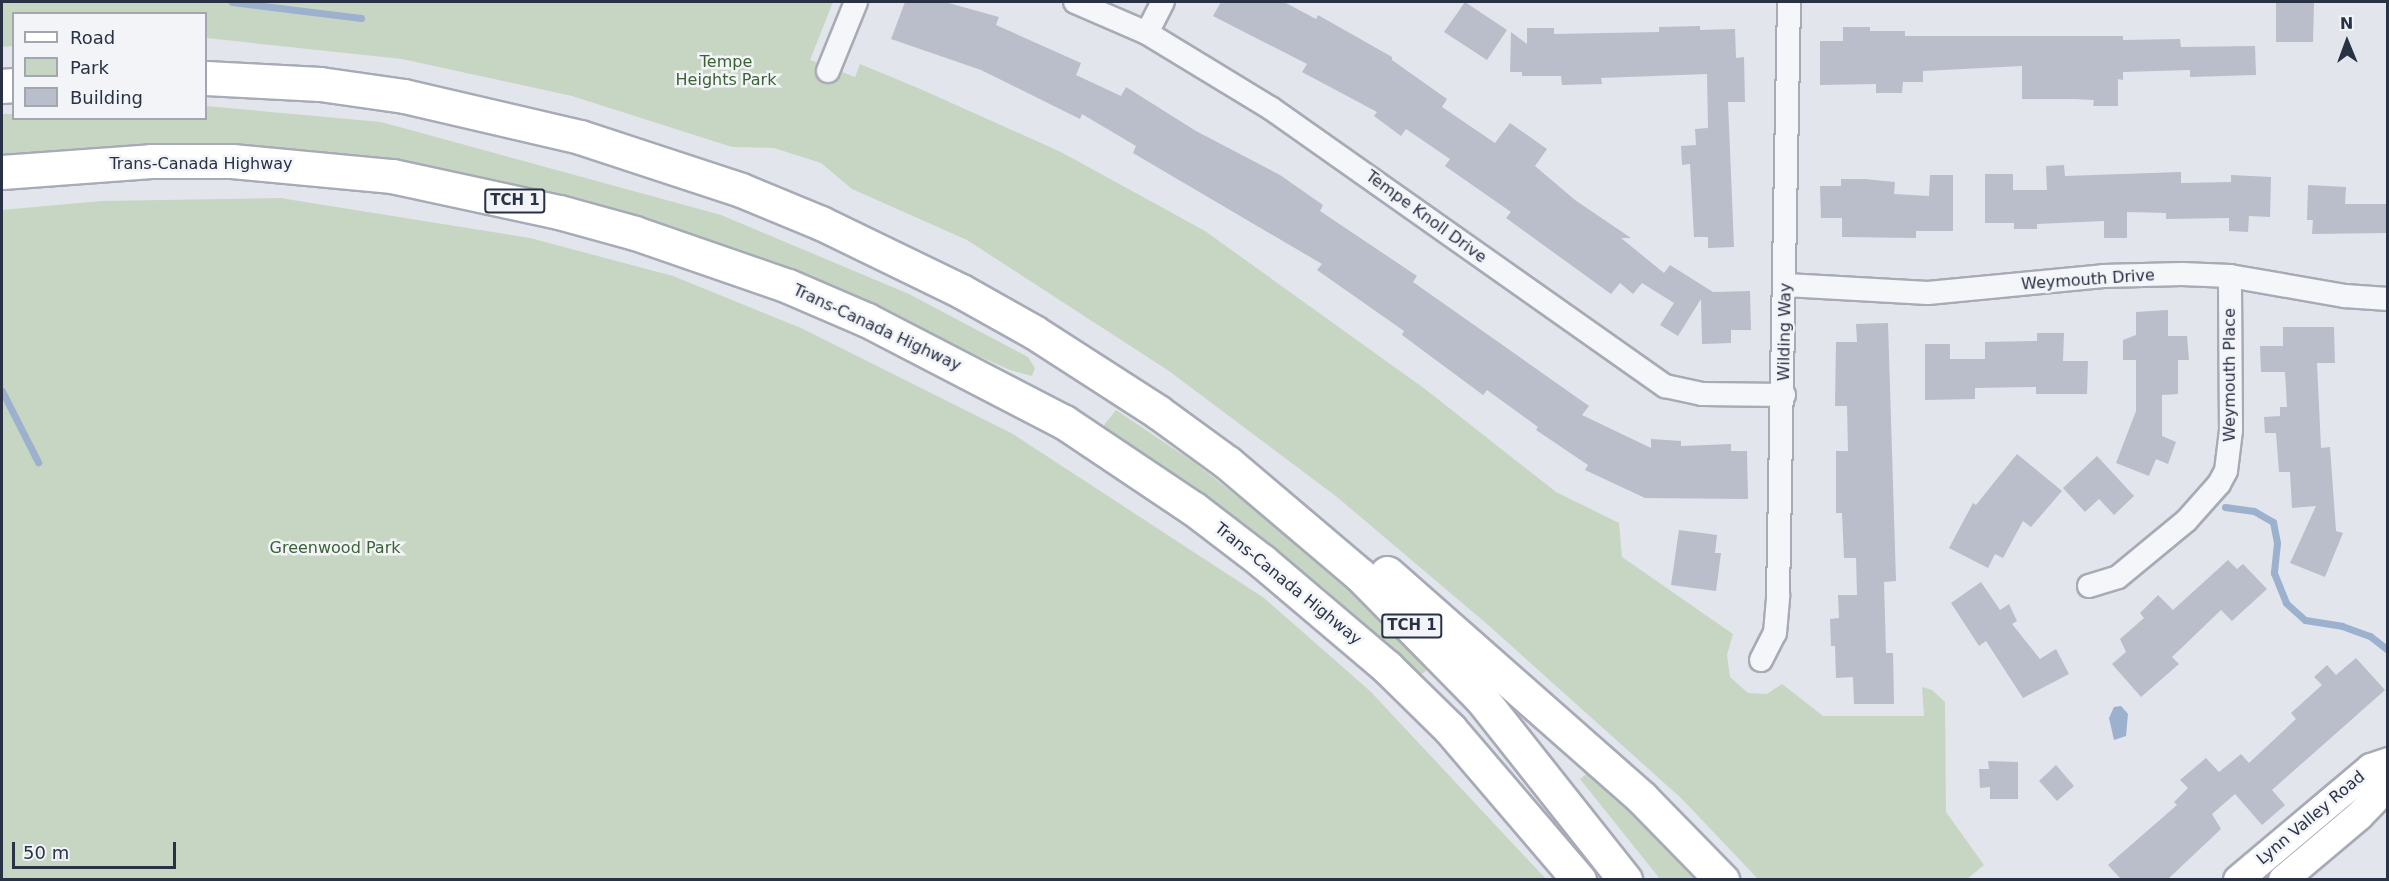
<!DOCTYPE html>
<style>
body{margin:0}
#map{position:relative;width:2389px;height:881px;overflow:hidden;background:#e2e5eb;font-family:"DejaVu Sans",sans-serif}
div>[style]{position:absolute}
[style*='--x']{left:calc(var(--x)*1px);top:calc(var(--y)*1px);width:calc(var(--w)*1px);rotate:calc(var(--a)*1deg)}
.green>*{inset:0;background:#c7d6c3}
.water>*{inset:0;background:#9bb1ce}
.stream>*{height:7px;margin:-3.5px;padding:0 3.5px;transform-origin:3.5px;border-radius:3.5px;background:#9bb1ce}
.building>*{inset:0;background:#b9beca}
.roads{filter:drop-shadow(2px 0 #a7abb6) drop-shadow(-2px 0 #a7abb6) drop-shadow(0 2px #a7abb6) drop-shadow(0 -2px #a7abb6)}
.minor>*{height:22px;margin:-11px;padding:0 11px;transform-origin:11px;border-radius:11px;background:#f5f6f9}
.major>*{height:28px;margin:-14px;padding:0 14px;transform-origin:14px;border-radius:14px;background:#fff}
.highway>*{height:33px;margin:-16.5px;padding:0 16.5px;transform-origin:16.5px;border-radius:16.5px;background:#fff}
span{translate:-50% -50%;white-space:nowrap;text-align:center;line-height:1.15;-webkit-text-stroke:5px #f2f4f8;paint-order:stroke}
.shield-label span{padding:2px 4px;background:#f2f4f8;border:2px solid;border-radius:4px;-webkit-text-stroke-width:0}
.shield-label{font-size:15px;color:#293145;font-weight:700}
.park-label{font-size:16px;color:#3b6235}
.street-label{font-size:16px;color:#293145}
.frame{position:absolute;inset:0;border:3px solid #293145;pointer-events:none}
.legend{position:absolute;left:12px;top:12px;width:195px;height:108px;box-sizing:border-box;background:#f2f4f8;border:2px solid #a2a6b0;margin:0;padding:8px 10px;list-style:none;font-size:18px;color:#293145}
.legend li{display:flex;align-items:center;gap:12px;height:30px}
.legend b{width:30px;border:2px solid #a2a6b0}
.north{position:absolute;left:2317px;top:12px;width:60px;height:60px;-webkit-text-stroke:4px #f2f4f8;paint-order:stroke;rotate:359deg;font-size:16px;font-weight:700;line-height:24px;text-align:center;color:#293145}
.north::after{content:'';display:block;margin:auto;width:21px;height:27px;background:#293145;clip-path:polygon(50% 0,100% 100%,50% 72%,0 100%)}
.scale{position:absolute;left:12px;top:842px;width:164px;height:27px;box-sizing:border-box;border:3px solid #293145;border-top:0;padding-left:8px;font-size:18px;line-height:21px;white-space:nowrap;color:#293145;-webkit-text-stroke:4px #f2f4f8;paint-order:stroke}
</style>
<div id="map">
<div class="green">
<div style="clip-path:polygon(2px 2px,833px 2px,810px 60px,855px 77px,860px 64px,918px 88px,1061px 152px,1205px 231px,1425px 389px,1556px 492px,1619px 523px,1622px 557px,1733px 634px,1727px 655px,1730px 677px,1748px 693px,1767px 694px,1782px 684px,1823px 716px,1924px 716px,1922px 687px,1932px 690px,1945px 702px,1946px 812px,1984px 865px,1967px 879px,1758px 879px,1682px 799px,1487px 624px,1337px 497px,1169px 371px,967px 240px,852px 189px,821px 163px,774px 148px,732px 147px,572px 96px,402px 59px,206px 38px,206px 14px,14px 14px,13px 46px,2px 47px)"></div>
<div style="clip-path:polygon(206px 106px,381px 122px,721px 215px,909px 294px,1028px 357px,1035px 368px,1032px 376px,1010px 370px,793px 274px,663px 224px,498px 180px,351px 159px,189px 146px,2px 154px,2px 114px,13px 114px,14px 118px,206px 118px)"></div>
<div style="clip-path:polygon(280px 198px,530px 238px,673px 276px,801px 328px,1013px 434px,1264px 598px,1370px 691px,1546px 879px,2px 879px,2px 210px,101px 201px)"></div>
<div style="clip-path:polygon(1116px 410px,1195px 463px,1274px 525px,1433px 665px,1417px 678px,1325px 589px,1139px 452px,1104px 437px,1104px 425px)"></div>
<div style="clip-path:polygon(1595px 767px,1705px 879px,1660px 879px,1580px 779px)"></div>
</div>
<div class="water">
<div style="clip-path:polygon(2121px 706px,2128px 714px,2126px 736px,2114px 740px,2109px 718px,2114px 707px)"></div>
</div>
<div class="stream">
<div style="--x:232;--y:2;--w:130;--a:7.1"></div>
<div style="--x:2;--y:391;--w:80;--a:63.1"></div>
<div style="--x:2225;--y:507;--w:29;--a:8"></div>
<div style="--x:2254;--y:511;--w:22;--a:30"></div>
<div style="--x:2273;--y:522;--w:21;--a:79"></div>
<div style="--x:2277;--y:543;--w:30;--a:96"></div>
<div style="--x:2274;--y:573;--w:32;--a:68"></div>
<div style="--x:2286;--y:603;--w:25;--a:42"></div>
<div style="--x:2305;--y:620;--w:37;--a:9"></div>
<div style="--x:2342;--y:626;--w:30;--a:20"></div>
<div style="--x:2370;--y:636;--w:23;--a:38"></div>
</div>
<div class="building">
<div style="clip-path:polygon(905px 2px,945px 2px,999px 17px,996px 25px,1081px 63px,1076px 75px,1121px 96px,1126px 87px,1196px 131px,1280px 175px,1323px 205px,1320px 211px,1417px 276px,1413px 282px,1589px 406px,1582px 415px,1651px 448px,1651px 439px,1681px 441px,1681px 446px,1731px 444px,1731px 451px,1747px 451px,1748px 499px,1645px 498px,1585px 470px,1588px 465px,1536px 430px,1538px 427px,1487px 390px,1483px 395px,1402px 335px,1404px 331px,1317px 270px,1322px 264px,1133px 153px,1136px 146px,1082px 114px,1080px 119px,981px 70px,891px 39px)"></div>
<div style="clip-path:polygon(1221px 2px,1284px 2px,1316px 19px,1318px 15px,1392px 57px,1392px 60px,1447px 99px,1442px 107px,1495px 143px,1510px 123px,1547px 149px,1535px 166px,1575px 200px,1631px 238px,1621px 238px,1664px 273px,1670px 265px,1713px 292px,1750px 291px,1751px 330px,1731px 330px,1731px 343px,1702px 344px,1701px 299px,1678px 336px,1660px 325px,1674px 303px,1642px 283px,1633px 294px,1620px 283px,1611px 294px,1506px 218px,1511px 212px,1445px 166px,1450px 159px,1406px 129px,1401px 136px,1374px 116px,1377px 112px,1302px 72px,1307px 64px,1213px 16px)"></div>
<div style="clip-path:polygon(1465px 2px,1507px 30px,1487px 60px,1444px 32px)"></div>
<div style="clip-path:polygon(2276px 2px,2314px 2px,2313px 42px,2276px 42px)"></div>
<div style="clip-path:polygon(1700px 26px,1700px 30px,1735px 29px,1736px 58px,1744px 57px,1745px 102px,1728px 102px,1734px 247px,1708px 248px,1708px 237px,1694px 237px,1690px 164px,1682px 165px,1681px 146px,1696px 145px,1695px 129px,1708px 128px,1707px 74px,1601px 78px,1602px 84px,1562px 85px,1561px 76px,1522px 76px,1522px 72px,1510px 72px,1511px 32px,1527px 44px,1527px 28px,1554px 28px,1554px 34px,1659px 32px,1659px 27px)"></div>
<div style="clip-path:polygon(1843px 27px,1870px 27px,1870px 31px,1905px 31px,1905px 36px,2123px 36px,2123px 40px,2180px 39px,2181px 47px,2255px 46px,2256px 75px,2190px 77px,2190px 70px,2123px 72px,2123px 80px,2118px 79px,2118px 106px,2093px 106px,2094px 100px,2073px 99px,2022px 99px,2022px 66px,1923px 71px,1923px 82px,1903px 82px,1902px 93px,1876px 93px,1876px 84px,1820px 85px,1820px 41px,1843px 41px)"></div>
<div style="clip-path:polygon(2064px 165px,2065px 176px,2181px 172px,2181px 183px,2231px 182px,2231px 175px,2271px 177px,2270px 217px,2249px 216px,2248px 232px,2229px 231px,2229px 218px,2166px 219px,2166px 213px,2127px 212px,2127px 238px,2104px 238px,2104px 221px,2037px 224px,2037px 229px,2014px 229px,2014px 223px,1985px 223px,1985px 174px,2013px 174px,2013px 190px,2047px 190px,2046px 166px)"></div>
<div style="clip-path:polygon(1930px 175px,1953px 175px,1953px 231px,1916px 231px,1916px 238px,1842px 237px,1842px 218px,1821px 218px,1820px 186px,1841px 186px,1841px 179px,1864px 179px,1895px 182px,1894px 194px,1929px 196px)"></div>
<div style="clip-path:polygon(2308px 185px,2346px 187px,2345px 204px,2388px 204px,2388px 233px,2312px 234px,2313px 220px,2307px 220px)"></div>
<div style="clip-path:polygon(2168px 310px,2168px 336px,2187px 336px,2189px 360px,2178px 360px,2178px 394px,2162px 395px,2162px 436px,2176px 442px,2168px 464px,2156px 459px,2149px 476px,2116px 463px,2136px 411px,2136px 360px,2123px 360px,2123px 340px,2136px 335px,2136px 312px)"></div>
<div style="clip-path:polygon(1888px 323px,1896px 581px,1884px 582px,1886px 653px,1893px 653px,1894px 704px,1854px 704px,1853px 677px,1836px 678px,1835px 646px,1831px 646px,1830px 619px,1839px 618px,1838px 595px,1857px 595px,1856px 558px,1844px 558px,1842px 513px,1836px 513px,1836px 451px,1848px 451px,1847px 406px,1835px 406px,1836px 342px,1857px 342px,1856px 324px)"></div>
<div style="clip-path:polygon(2283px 327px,2334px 327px,2335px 363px,2317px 363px,2321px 448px,2330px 447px,2336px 531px,2343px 533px,2325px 577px,2290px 563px,2316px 506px,2292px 508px,2290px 472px,2279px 472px,2276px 433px,2265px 433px,2264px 417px,2280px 416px,2280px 407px,2287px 407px,2285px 372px,2261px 372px,2260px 346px,2283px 346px)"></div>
<div style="clip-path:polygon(2037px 333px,2064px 333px,2063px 361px,2088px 361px,2087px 394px,2036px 394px,2036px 387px,1975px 388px,1975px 399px,1925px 400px,1925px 344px,1950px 344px,1950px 359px,1985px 359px,1985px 342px,2037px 341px)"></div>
<div style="clip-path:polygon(2017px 454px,2062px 491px,2031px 527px,2023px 521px,2003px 558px,1995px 554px,1988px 568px,1949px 548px,1973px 503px,1976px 505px)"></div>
<div style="clip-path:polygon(2097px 456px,2134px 496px,2114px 515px,2099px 499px,2085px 512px,2063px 488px)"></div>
<div style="clip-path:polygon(1679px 530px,1717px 535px,1715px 553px,1721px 553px,1716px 591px,1671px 585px)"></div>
<div style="clip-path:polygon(2228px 560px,2237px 569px,2243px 564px,2267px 589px,2232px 621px,2221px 610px,2172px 657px,2179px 664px,2141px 697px,2112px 664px,2126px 652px,2120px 639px,2144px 618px,2140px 613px,2158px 595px,2173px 610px)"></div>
<div style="clip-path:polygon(1981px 582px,2000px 610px,2009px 604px,2017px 621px,2012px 624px,2040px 659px,2056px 649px,2069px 674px,2023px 698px,1986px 641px,1979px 646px,1951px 603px)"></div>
<div style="clip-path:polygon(2356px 658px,2385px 690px,2272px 790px,2285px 805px,2262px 825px,2235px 794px,2212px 814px,2221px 829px,2168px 879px,2121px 879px,2108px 865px,2177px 805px,2174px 802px,2188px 788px,2180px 780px,2206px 758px,2219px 772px,2241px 754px,2249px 763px,2296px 719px,2291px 713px,2322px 685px,2314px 677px,2327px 665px,2336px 675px)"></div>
<div style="clip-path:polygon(1988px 761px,2018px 762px,2018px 799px,1990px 799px,1990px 787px,1980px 788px,1979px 769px,1989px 769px)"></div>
<div style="clip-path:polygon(2056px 765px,2074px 786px,2057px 801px,2039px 781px)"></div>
</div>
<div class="roads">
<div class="minor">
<div style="--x:1075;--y:2;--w:78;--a:23.3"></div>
<div style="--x:1147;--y:33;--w:146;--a:31.3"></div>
<div style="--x:1272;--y:109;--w:481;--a:35.2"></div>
<div style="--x:1665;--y:386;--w:38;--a:12"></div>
<div style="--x:1702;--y:394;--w:82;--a:0.7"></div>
<div style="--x:1147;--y:33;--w:35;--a:-63"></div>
<div style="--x:828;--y:71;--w:74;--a:-67.9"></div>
<div style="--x:1786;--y:285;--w:142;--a:3.2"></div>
<div style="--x:1928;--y:293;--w:176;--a:-5.5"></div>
<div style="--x:2103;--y:276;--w:79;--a:-1.5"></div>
<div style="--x:2182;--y:274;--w:48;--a:2.4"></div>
<div style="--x:2230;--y:276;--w:117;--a:9.9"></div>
<div style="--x:2345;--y:296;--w:43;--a:4"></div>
<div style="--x:2089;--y:586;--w:30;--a:-17"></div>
<div style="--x:2118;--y:577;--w:88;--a:-39.5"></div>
<div style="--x:2186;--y:521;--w:50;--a:-48.3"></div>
<div style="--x:2219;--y:484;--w:15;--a:-62"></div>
<div style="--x:2226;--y:471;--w:41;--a:-83"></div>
<div style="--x:2231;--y:430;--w:154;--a:-90.4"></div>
<div style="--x:1761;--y:660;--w:30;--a:-63"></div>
<div style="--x:1775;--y:633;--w:38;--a:-85"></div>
<div style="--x:1778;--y:595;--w:593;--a:-88.94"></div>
</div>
<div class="major">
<div style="--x:2238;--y:880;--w:174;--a:-40.1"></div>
<div style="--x:2371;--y:768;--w:18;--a:-19"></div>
<div style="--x:2283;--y:880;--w:99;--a:-40.1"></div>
<div style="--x:2359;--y:816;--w:42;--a:-46"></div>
</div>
<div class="highway">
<div style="--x:206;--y:78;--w:114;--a:3"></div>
<div style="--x:320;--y:84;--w:85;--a:8.1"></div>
<div style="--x:404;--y:96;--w:181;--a:13.1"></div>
<div style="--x:580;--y:137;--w:169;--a:18.2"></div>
<div style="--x:741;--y:190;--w:87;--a:22.4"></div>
<div style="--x:821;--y:223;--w:156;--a:25.9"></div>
<div style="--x:961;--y:291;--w:84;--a:29.3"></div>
<div style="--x:1034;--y:332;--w:148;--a:32.8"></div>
<div style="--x:1158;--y:412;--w:87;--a:36.1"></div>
<div style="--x:1228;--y:463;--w:173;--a:40.3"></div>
<div style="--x:1360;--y:575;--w:173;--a:45.5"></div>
<div style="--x:1481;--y:698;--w:232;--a:51.6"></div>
<div style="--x:2;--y:86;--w:12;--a:-5"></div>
<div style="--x:2;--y:172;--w:149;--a:-4.2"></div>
<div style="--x:151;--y:161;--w:81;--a:0"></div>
<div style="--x:232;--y:161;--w:161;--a:5.4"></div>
<div style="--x:392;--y:176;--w:171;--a:12.2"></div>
<div style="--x:559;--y:212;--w:79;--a:15.4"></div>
<div style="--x:635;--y:233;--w:162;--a:19.1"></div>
<div style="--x:788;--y:286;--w:86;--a:23.3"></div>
<div style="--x:867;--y:320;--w:222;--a:27.4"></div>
<div style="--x:1064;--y:422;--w:156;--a:33.8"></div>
<div style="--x:1194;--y:509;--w:86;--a:37.4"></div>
<div style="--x:1262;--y:561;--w:164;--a:40.3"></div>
<div style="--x:1387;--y:667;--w:88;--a:44.5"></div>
<div style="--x:1450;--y:729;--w:199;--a:49.5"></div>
<div style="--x:1387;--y:573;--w:340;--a:41.4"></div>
<div style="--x:1642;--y:798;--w:115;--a:45.7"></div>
</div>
</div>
<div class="shield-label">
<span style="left:515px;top:201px">TCH 1</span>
<span style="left:1412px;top:626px">TCH 1</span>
</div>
<div class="park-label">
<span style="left:726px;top:71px">Tempe<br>Heights Park</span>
<span style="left:335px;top:548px">Greenwood Park</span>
</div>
<div class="street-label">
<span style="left:201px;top:164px">Trans-Canada Highway</span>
<span style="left:1426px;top:217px;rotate:36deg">Tempe Knoll Drive</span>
<span style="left:2088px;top:280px;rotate:-4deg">Weymouth Drive</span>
<span style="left:877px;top:328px;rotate:25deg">Trans-Canada Highway</span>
<span style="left:1785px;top:332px;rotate:-89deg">Wilding Way</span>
<span style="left:2230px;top:375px;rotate:-90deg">Weymouth Place</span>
<span style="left:1288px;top:584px;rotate:39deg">Trans-Canada Highway</span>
<span style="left:2311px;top:818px;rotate:-40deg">Lynn Valley Road</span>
</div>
<div class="frame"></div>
<ul class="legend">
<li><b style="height:8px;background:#fff"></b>Road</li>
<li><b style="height:16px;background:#c7d6c3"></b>Park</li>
<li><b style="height:16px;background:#b9beca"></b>Building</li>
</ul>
<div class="north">N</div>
<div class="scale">50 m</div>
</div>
